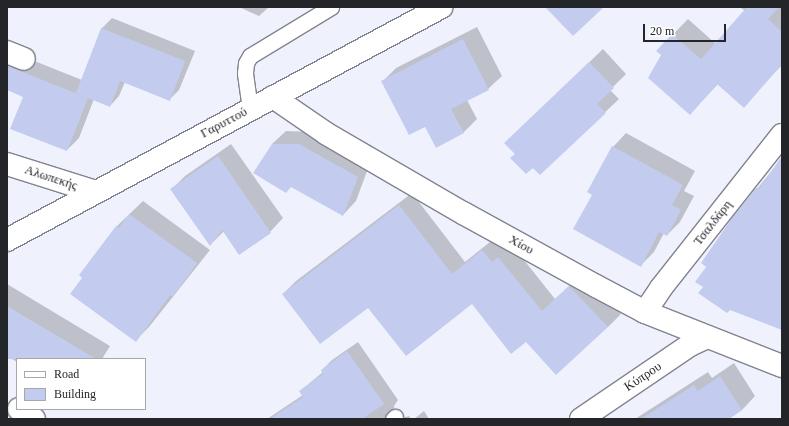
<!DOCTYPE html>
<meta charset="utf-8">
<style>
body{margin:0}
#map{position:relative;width:789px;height:426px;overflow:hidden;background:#eff2fd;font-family:"Times New Roman",serif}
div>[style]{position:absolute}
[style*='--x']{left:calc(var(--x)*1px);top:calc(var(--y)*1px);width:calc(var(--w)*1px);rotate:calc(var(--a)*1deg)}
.shadow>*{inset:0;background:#0003}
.building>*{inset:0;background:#c3ccef}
.roads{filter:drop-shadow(1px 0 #81848e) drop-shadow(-1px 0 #81848e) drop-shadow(0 1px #81848e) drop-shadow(0 -1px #81848e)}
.service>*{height:15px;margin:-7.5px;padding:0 7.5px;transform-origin:7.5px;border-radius:7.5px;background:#fff}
.minor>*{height:22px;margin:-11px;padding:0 11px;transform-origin:11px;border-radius:11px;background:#fff}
.tertiary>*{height:22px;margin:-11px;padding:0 11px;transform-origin:11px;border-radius:11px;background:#fff}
span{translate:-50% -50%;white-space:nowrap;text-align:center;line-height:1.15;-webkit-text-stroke:3px #fff;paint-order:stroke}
.street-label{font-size:13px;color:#242529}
.frame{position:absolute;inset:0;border:8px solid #242529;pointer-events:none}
.legend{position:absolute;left:16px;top:358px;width:130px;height:52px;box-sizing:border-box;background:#fff;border:1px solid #a7a8a9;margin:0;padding:5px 7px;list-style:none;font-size:12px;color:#242529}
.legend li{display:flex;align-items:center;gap:8px;height:20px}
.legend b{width:20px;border:1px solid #a7a8a9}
.scale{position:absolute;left:643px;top:24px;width:83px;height:18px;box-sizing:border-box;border:2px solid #242529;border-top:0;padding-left:5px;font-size:12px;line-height:14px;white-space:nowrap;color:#242529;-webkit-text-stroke:3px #fff;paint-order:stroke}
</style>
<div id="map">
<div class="shadow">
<div style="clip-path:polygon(239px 7px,269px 7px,259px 16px)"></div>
<div style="clip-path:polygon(740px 7px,782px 7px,782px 65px,743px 106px,718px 84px,690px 114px,663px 55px,657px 51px,688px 19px,716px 44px,745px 11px)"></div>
<div style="clip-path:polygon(112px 18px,195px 51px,179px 90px,169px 100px,125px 82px,119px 96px,110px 106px,94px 99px,79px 138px,67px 150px,24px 96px,7px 89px,7px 50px,82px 80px,102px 28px)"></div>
<div style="clip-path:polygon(477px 27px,502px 76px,488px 89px,467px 100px,477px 119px,463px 133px,425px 126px,383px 81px,396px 68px)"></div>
<div style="clip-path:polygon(603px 49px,626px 74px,610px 90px,619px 99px,540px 174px,516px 154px,519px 130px)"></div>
<div style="clip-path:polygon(286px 131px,313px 132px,370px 163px,356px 201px,343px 215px,272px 144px)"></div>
<div style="clip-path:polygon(626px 133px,695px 171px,684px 191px,694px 196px,680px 222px,667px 235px,664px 233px,654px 252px,641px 265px,593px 194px,613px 147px)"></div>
<div style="clip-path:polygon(231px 144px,283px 218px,270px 232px,224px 231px,210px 245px,172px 189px,185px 176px)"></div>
<div style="clip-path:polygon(782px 158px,782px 330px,704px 287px,707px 266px,733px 219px)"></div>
<div style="clip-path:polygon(412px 193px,465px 262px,496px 237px,505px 250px,512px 245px,555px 299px,583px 273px,621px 314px,608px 327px,526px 340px,472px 303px,368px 306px,283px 294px,296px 281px)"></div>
<div style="clip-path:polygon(143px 201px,210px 250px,149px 327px,136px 340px,80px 275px,117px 226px)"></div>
<div style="clip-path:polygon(7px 284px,110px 346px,102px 359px,17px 359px,17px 362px,7px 356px)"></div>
<div style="clip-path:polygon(358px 342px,398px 400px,394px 406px,396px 415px,401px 418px,409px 416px,411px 419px,267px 419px,303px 395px,300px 391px,323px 372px,322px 370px,332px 360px)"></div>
<div style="clip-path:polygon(734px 363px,755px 396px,742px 410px,728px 419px,635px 419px,708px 372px,712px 378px)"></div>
<div style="clip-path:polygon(424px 411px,429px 419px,414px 419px)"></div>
</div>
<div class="building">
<div style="clip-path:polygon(545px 7px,604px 7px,573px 36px)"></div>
<div style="clip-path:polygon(747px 7px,779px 7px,768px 19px,782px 32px,782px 64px,744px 108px,717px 84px,690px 115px,648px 78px,661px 55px,656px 51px,672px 34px,701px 59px)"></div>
<div style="clip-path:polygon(101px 28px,185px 61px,170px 101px,120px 81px,110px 107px,76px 93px)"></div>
<div style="clip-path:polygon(463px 39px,489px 90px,451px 109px,464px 133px,436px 148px,425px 127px,409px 135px,381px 81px)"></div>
<div style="clip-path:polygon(589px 62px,614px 88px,597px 104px,606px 113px,540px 175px,533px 168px,526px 174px,510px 158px,515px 154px,504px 143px)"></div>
<div style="clip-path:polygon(7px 66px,88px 98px,67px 151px,10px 129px,23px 97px,7px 90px)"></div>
<div style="clip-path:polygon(272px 144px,299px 144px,358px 177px,343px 216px,291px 187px,286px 193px,253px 173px)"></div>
<div style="clip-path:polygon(612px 146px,683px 185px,672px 205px,681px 210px,667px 236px,659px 232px,641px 267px,573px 229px,592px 195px,587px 192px)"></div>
<div style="clip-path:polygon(218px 156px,271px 233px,239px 255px,222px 230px,210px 246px,170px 189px)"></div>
<div style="clip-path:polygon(782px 156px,782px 330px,730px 310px,727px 313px,698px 293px,703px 287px,695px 282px,706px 267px,701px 263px,732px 218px,756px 188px,759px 189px)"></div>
<div style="clip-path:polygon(399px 205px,452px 274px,482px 250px,492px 262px,498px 257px,542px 311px,569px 286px,608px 327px,556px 375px,526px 342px,511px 354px,472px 304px,406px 356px,368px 308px,320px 344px,282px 294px)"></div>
<div style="clip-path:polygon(129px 214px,197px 263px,173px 297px,170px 295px,136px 342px,70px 294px,82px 278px,79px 275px,116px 226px,119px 228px)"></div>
<div style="clip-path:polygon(7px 306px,96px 359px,7px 359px)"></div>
<div style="clip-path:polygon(347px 351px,384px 404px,362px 419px,270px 419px,303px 397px,299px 391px,323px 374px,321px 370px)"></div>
<div style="clip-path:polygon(720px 376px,742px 410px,729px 419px,641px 419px,694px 385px,698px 391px)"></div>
</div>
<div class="roads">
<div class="service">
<div style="--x:250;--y:109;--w:36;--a:-98"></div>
<div style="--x:245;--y:73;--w:10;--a:-84"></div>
<div style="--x:246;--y:63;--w:8;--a:-60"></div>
<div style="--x:250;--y:56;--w:95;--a:-31.2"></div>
<div style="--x:393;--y:419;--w:3;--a:-45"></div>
</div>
<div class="minor">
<div style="--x:7;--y:52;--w:18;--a:22"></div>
<div style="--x:7;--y:164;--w:93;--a:17.5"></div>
<div style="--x:645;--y:312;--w:29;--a:-56"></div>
<div style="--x:661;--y:288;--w:195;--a:-51.7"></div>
<div style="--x:19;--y:409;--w:18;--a:34"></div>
<div style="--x:581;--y:419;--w:132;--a:-34.2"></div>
<div style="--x:690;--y:345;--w:19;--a:-25"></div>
</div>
<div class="tertiary">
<div style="--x:273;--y:97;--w:65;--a:34.4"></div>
<div style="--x:327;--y:134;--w:157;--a:30.2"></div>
<div style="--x:463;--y:213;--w:152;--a:28.8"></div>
<div style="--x:596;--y:286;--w:55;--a:28"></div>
<div style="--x:645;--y:312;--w:147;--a:21.5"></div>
<div style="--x:7;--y:240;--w:493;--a:-28.2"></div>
</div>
</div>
<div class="street-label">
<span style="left:224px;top:123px;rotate:-28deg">Γαρυττού</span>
<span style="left:51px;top:178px;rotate:18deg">Αλωπεκής</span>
<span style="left:713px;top:223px;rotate:-52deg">Τσαλδάρη</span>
<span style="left:521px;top:245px;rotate:29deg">Χίου</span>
<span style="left:643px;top:377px;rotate:-34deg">Κύπρου</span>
</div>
<div class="frame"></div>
<ul class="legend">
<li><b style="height:5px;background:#fff"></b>Road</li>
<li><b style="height:11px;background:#c3ccef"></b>Building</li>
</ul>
<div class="scale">20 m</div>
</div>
